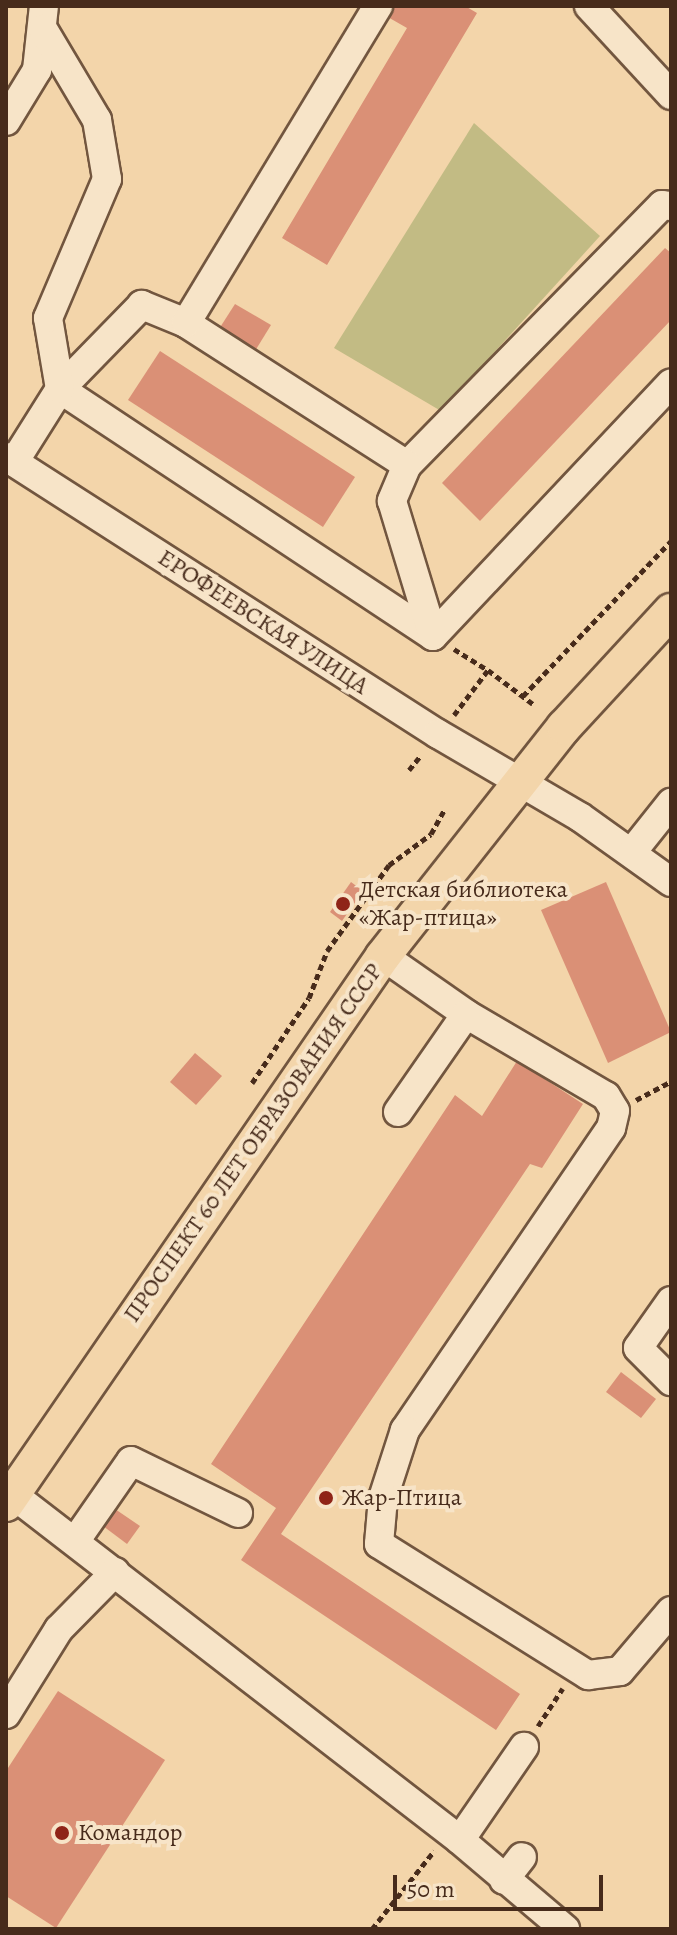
<!DOCTYPE html>
<meta charset="utf-8">
<style>
body{margin:0}
#map{position:relative;width:677px;height:1935px;overflow:hidden;background:#f3d5aa;font-family:Alegreya,serif}
div>[style]{position:absolute}
[style*='--x']{left:calc(var(--x)*1px);top:calc(var(--y)*1px);width:calc(var(--w)*1px);rotate:calc(var(--a)*1deg)}
.green>*{inset:0;background:#c2bb84}
.building>*{inset:0;background:#da9076}
.path>*{height:5px;margin-top:-2.5px;transform-origin:0;background:repeating-linear-gradient(90deg,#472b1b 0 6px,transparent 0 10px)}
.roads{filter:drop-shadow(2px 0 #72563f) drop-shadow(-2px 0 #72563f) drop-shadow(0 2px #72563f) drop-shadow(0 -2px #72563f)}
.minor>*{height:28px;margin:-14px;padding:0 14px;transform-origin:14px;border-radius:14px;background:#f7e4c8}
.major>*{height:34px;margin:-17px;padding:0 17px;transform-origin:17px;border-radius:17px;background:#f3d5aa}
.dots>*{width:22px;height:22px;translate:-50% -50%;box-sizing:border-box;border:4px solid #f7e4c8;border-radius:50%}
span{translate:-50% -50%;white-space:nowrap;text-align:center;line-height:1.15;-webkit-text-stroke:8px #f7e4c8;paint-order:stroke}
.street-label{font-size:24px;color:#472b1b}
.poi-label{font-size:24px;color:#472b1b}
.left{translate:0 -50%;text-align:left}
.frame{position:absolute;inset:0;border:8px solid #472b1b;pointer-events:none}
.scale{position:absolute;left:393px;top:1875px;width:210px;height:36px;box-sizing:border-box;border:4px solid #472b1b;border-top:0;padding-left:10px;font-size:24px;line-height:28px;white-space:nowrap;color:#472b1b;-webkit-text-stroke:6px #f7e4c8;paint-order:stroke}
</style>
<div id="map">
<div class="green">
<div style="clip-path:polygon(474px 123px,600px 236px,441px 411px,334px 348px)"></div>
</div>
<div class="building">
<div style="clip-path:polygon(393px 6px,465px 6px,477px 13px,327px 265px,282px 238px,407px 28px,386px 16px)"></div>
<div style="clip-path:polygon(665px 248px,671px 253px,671px 320px,480px 521px,442px 483px)"></div>
<div style="clip-path:polygon(235px 304px,271px 325px,255px 351px,219px 329px)"></div>
<div style="clip-path:polygon(160px 351px,355px 477px,323px 527px,128px 400px)"></div>
<div style="clip-path:polygon(351px 882px,363px 891px,342px 921px,330px 912px)"></div>
<div style="clip-path:polygon(606px 882px,671px 1032px,608px 1063px,541px 910px)"></div>
<div style="clip-path:polygon(195px 1053px,222px 1076px,196px 1105px,170px 1082px)"></div>
<div style="clip-path:polygon(517px 1061px,583px 1104px,542px 1168px,530px 1164px,281px 1534px,520px 1694px,496px 1730px,241px 1560px,276px 1508px,211px 1464px,455px 1095px,482px 1116px)"></div>
<div style="clip-path:polygon(621px 1372px,656px 1399px,641px 1418px,606px 1392px)"></div>
<div style="clip-path:polygon(115px 1509px,140px 1526px,127px 1544px,103px 1526px)"></div>
<div style="clip-path:polygon(58px 1691px,165px 1760px,56px 1928px,6px 1896px,6px 1771px)"></div>
</div>
<div class="path">
<div style="--x:454;--y:649;--w:40;--a:32"></div>
<div style="--x:523;--y:696;--w:214;--a:-46.3"></div>
<div style="--x:454;--y:715;--w:56;--a:-52.9"></div>
<div style="--x:488;--y:670;--w:56;--a:37.1"></div>
<div style="--x:409;--y:770;--w:19;--a:-51"></div>
<div style="--x:252;--y:1083;--w:102;--a:-56.2"></div>
<div style="--x:309;--y:998;--w:50;--a:-69"></div>
<div style="--x:327;--y:951;--w:106;--a:-54.2"></div>
<div style="--x:389;--y:865;--w:52;--a:-36.4"></div>
<div style="--x:431;--y:834;--w:29;--a:-61"></div>
<div style="--x:636;--y:1100;--w:40;--a:-28"></div>
<div style="--x:538;--y:1726;--w:45;--a:-56.7"></div>
<div style="--x:372;--y:1929;--w:100;--a:-51.5"></div>
</div>
<div class="roads">
<div class="minor">
<div style="--x:589;--y:6;--w:121;--a:47.3"></div>
<div style="--x:6;--y:121;--w:60;--a:-58.7"></div>
<div style="--x:37;--y:70;--w:64;--a:-83.8"></div>
<div style="--x:671;--y:206;--w:9;--a:-174"></div>
<div style="--x:662;--y:205;--w:364;--a:134.4"></div>
<div style="--x:407;--y:465;--w:263;--a:-147.3"></div>
<div style="--x:186;--y:323;--w:48;--a:-157.8"></div>
<div style="--x:142;--y:305;--w:117;--a:134.3"></div>
<div style="--x:60;--y:389;--w:447;--a:33.5"></div>
<div style="--x:433;--y:636;--w:347;--a:-46.7"></div>
<div style="--x:186;--y:323;--w:371;--a:-58.8"></div>
<div style="--x:6;--y:457;--w:513;--a:32.67"></div>
<div style="--x:438;--y:734;--w:164;--a:30.3"></div>
<div style="--x:580;--y:817;--w:112;--a:35.5"></div>
<div style="--x:14;--y:462;--w:86;--a:-57.8"></div>
<div style="--x:60;--y:389;--w:72;--a:-99.6"></div>
<div style="--x:48;--y:318;--w:151;--a:-67"></div>
<div style="--x:107;--y:179;--w:60;--a:-99.6"></div>
<div style="--x:97;--y:120;--w:106;--a:-120.7"></div>
<div style="--x:407;--y:465;--w:39;--a:113"></div>
<div style="--x:392;--y:501;--w:141;--a:73.1"></div>
<div style="--x:632;--y:852;--w:63;--a:-51.5"></div>
<div style="--x:383;--y:956;--w:101;--a:34.9"></div>
<div style="--x:466;--y:1014;--w:162;--a:30.4"></div>
<div style="--x:606;--y:1096;--w:17;--a:59"></div>
<div style="--x:615;--y:1111;--w:17;--a:103"></div>
<div style="--x:611;--y:1128;--w:366;--a:124.3"></div>
<div style="--x:405;--y:1430;--w:71;--a:107.9"></div>
<div style="--x:383;--y:1498;--w:46;--a:95"></div>
<div style="--x:379;--y:1544;--w:247;--a:32.1"></div>
<div style="--x:588;--y:1675;--w:32;--a:-7"></div>
<div style="--x:620;--y:1671;--w:79;--a:-49.6"></div>
<div style="--x:398;--y:1112;--w:119;--a:-55.2"></div>
<div style="--x:671;--y:1301;--w:57;--a:125.1"></div>
<div style="--x:638;--y:1348;--w:47;--a:45"></div>
<div style="--x:12;--y:1494;--w:566;--a:37.68"></div>
<div style="--x:460;--y:1840;--w:138;--a:40.3"></div>
<div style="--x:76;--y:1540;--w:96;--a:-55.2"></div>
<div style="--x:131;--y:1461;--w:119;--a:25.9"></div>
<div style="--x:6;--y:1714;--w:100;--a:-58.1"></div>
<div style="--x:59;--y:1629;--w:80;--a:-45.5"></div>
<div style="--x:460;--y:1840;--w:113;--a:-55.5"></div>
<div style="--x:504;--y:1880;--w:29;--a:-52"></div>
</div>
<div class="major">
<div style="--x:6;--y:1504;--w:665;--a:-55.47"></div>
<div style="--x:383;--y:956;--w:292;--a:-51.7"></div>
<div style="--x:564;--y:727;--w:158;--a:-47.3"></div>
</div>
</div>
<div class="dots">
<div style="left:343px;top:904px;background:#8f2418"></div>
<div style="left:326px;top:1498px;background:#8f2418"></div>
<div style="left:62px;top:1833px;background:#8f2418"></div>
</div>
<div class="street-label">
<span style="left:263px;top:622px;rotate:33deg">ЕРОФЕЕВСКАЯ УЛИЦА</span>
<span style="left:253px;top:1143px;rotate:-55deg">ПРОСПЕКТ 60 ЛЕТ ОБРАЗОВАНИЯ СССР</span>
</div>
<div class="poi-label">
<span class="left" style="left:359px;top:904px">Детская библиотека<br>«Жар-птица»</span>
<span class="left" style="left:342px;top:1498px">Жар-Птица</span>
<span class="left" style="left:78px;top:1833px">Командор</span>
</div>
<div class="frame"></div>
<div class="scale">50 m</div>
</div>
